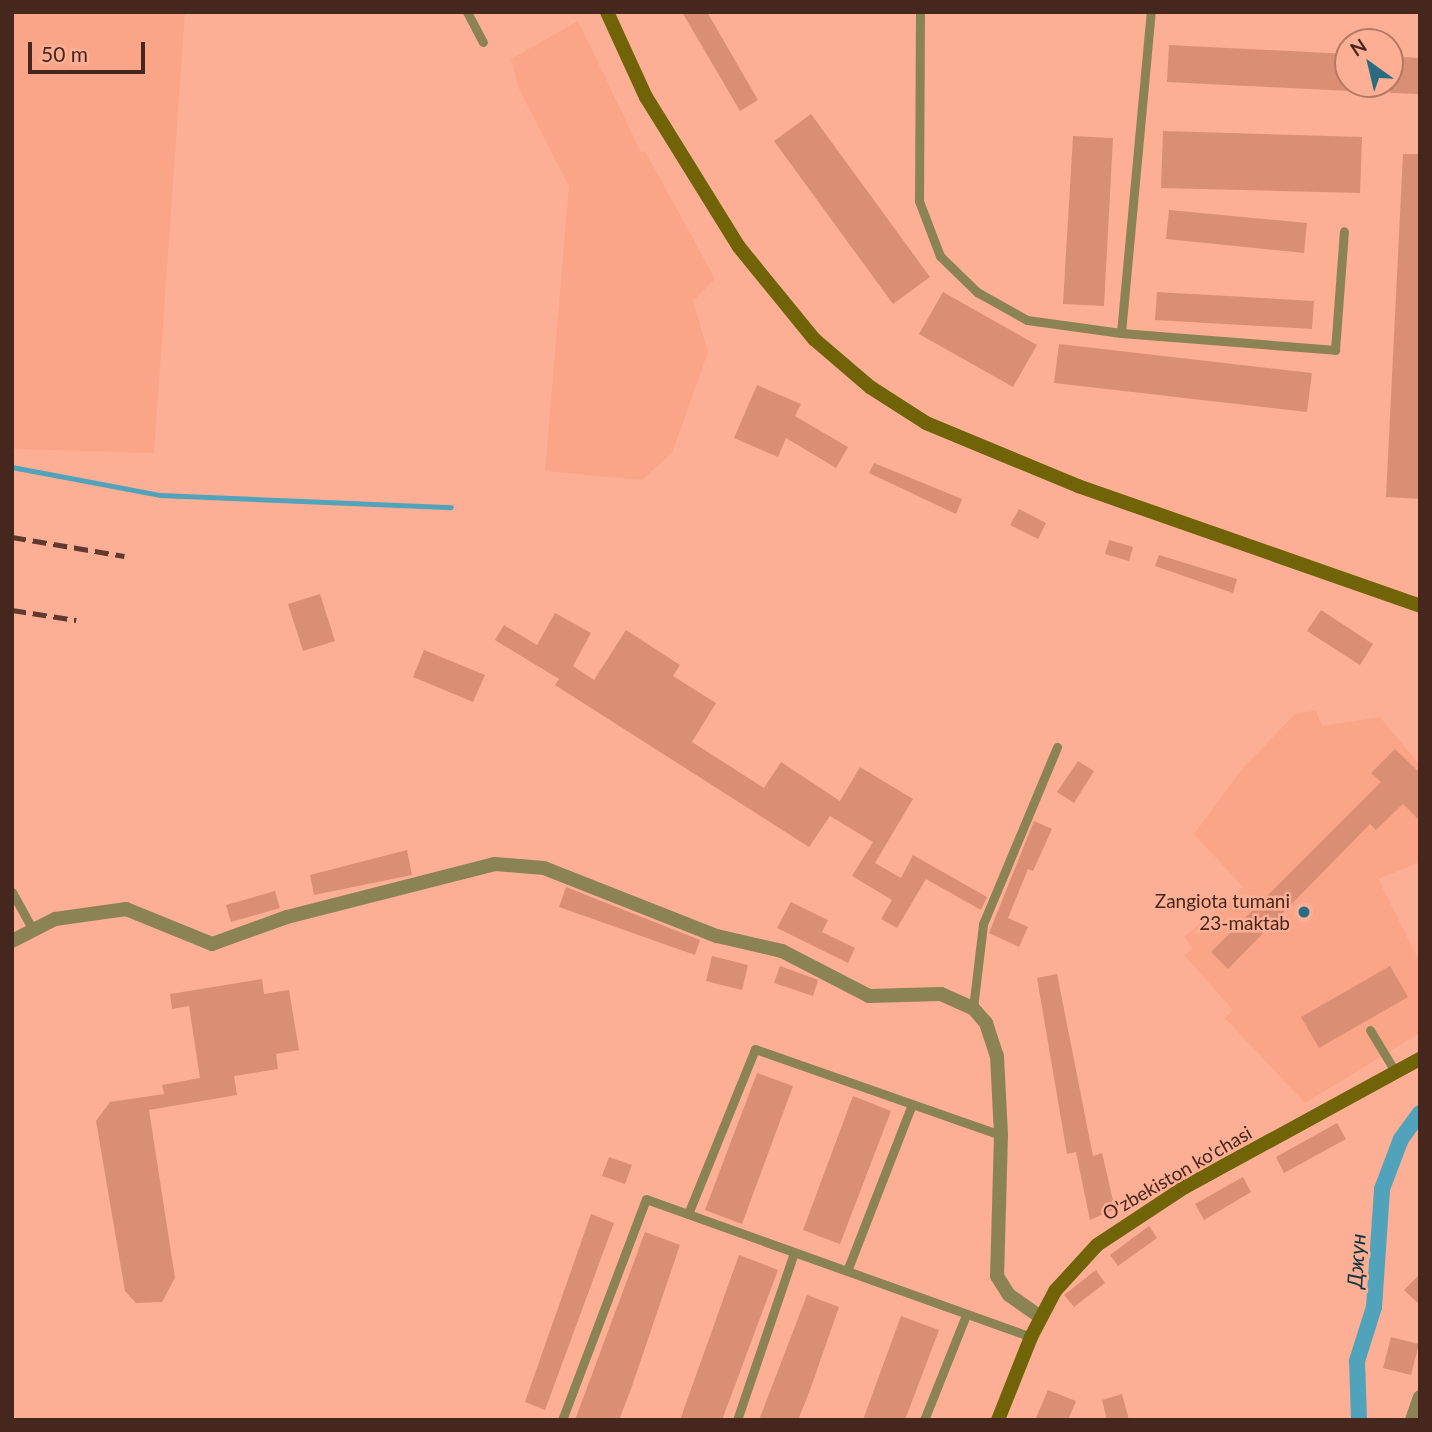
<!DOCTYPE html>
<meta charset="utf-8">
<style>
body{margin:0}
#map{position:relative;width:1432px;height:1432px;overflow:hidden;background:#fcaf94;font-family:Lato,sans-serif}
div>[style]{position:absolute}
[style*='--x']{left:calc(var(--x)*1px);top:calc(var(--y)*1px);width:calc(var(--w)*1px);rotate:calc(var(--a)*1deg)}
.built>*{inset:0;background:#faa588}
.stream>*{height:4.5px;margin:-2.25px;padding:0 2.25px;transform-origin:2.25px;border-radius:2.25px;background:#50a3bb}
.canal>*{height:16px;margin:-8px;padding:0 8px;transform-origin:8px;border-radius:8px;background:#50a3bb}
.building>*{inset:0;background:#da8f75}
.lane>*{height:9px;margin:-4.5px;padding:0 4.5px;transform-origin:4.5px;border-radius:4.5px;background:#8c8354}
.street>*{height:14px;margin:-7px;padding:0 7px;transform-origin:7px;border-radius:7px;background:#8c8354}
.secondary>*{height:14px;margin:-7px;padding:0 7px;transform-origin:7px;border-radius:7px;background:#706308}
.rail>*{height:4.5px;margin-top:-2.25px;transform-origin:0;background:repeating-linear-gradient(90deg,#603a2e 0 14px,transparent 0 21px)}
.dots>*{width:19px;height:19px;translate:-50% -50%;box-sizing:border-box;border:4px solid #fcaf94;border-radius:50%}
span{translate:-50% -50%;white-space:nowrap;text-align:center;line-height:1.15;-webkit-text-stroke:5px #fcaf94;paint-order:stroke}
.poi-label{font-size:19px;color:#46271d}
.right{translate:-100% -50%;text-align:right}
.street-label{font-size:19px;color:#46271d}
.water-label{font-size:21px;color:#0e3641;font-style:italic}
.frame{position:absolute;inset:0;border:14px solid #46271d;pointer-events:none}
.north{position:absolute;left:1334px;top:28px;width:70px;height:70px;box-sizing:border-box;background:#fcaf94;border:2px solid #b37964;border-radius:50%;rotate:326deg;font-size:19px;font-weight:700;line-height:28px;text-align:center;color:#46271d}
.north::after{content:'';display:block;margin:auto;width:24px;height:32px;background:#2a6c7f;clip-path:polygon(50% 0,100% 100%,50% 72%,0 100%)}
.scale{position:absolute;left:28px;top:42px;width:117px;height:32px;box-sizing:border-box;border:4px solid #46271d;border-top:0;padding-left:9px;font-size:21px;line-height:24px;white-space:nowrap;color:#46271d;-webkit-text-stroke:5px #fcaf94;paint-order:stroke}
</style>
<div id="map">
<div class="built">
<div style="clip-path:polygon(12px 12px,185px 12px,154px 453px,12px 449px)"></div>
<div style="clip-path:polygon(578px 21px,641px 152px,645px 151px,715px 279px,693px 301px,708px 352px,672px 453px,642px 480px,545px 471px,569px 186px,519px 89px,511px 59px)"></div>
<div style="clip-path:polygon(1316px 711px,1322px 726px,1380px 717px,1420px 765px,1420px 862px,1378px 879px,1420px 963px,1420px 1033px,1305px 1103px,1225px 1018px,1233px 1010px,1184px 955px,1193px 948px,1184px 937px,1243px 887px,1194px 834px,1242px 769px,1296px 713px)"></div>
</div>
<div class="stream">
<div style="--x:12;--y:467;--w:151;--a:10.7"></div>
<div style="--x:160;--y:495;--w:291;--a:2.4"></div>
</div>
<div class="canal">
<div style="--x:1359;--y:1420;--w:59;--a:-91.9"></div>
<div style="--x:1357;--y:1361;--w:57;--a:-72.5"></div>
<div style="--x:1374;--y:1307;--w:118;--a:-86.1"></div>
<div style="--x:1382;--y:1189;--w:53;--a:-69.2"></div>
<div style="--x:1401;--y:1139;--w:32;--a:-54"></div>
</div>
<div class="building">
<div style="clip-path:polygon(682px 12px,707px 12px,758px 100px,740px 111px)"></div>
<div style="clip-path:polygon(1169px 45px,1348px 54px,1348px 91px,1167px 82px)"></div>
<div style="clip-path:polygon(1390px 56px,1420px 58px,1420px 94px,1390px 93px)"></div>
<div style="clip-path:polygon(811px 114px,930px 277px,893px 304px,774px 141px)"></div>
<div style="clip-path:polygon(1163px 131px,1362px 137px,1360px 193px,1161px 188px)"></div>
<div style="clip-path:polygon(1073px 136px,1113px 138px,1104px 306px,1063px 304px)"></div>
<div style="clip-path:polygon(1403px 154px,1420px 154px,1420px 499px,1386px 497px)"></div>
<div style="clip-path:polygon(1169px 210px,1307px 223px,1304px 253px,1166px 239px)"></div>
<div style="clip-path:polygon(943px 292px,1037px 345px,1013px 387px,919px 334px)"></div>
<div style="clip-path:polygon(1157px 292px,1314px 301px,1312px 329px,1155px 320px)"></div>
<div style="clip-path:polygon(1059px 344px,1312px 373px,1307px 412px,1054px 383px)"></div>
<div style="clip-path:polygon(757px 385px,801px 404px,795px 416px,848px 447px,836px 468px,786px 438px,778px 457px,734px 438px)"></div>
<div style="clip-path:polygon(874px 463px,962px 499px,956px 514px,869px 473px)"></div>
<div style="clip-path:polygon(1019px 509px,1046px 523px,1038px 539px,1010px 525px)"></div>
<div style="clip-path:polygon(1109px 540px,1133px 547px,1129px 561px,1105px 554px)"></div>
<div style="clip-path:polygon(1159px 555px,1237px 579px,1233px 593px,1155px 566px)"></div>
<div style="clip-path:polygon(320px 594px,335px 641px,303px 651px,288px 604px)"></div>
<div style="clip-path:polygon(1321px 610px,1373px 644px,1360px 665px,1307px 631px)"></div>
<div style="clip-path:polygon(555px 613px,591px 633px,573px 666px,594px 680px,626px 630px,680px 665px,673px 676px,716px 703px,692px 742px,764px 788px,781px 762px,840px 801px,860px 767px,913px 799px,875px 863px,901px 878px,913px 855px,987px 897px,981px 910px,926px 879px,897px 928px,881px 919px,892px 900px,852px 876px,873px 842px,830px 816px,809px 847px,555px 685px,559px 679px,495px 640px,504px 625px,537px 645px)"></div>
<div style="clip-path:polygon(424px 650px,485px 675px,473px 702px,413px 677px)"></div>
<div style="clip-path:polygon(1395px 749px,1420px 773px,1420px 821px,1403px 804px,1376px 830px,1370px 824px,1228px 969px,1211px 952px,1381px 782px,1371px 773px)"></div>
<div style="clip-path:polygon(1078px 761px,1094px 771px,1074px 803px,1057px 792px)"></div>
<div style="clip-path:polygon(1034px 821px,1052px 829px,1033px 871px,1028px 869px,1008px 918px,1028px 927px,1019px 947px,989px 933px)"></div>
<div style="clip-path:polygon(407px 850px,412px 875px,314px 895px,310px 875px)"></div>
<div style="clip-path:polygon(566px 887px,700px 940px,695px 955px,559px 907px)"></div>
<div style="clip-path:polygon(275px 891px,280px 908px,231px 922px,226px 905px)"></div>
<div style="clip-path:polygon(791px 902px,828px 920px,822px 932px,855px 948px,848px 963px,777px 928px)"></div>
<div style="clip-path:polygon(712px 956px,748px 965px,742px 990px,706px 981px)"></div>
<div style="clip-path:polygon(780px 966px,818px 980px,813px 996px,774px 983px)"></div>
<div style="clip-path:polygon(1390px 966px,1408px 997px,1319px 1048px,1301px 1017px)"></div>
<div style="clip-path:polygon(1057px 974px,1093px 1156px,1102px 1153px,1115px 1209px,1090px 1220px,1076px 1152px,1067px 1154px,1037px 978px)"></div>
<div style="clip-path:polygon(262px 979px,264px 994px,289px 990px,299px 1050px,276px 1054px,278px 1069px,234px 1076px,237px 1095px,149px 1110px,175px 1278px,162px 1302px,136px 1303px,125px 1291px,96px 1121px,110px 1102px,164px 1094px,162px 1085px,200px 1078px,189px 1006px,172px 1009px,170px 994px)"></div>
<div style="clip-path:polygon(757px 1073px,793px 1086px,742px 1224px,705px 1210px)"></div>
<div style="clip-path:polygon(853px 1096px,891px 1111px,840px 1244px,803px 1230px)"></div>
<div style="clip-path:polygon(1337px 1123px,1346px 1139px,1284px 1173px,1276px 1157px)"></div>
<div style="clip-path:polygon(609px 1157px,632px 1165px,625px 1184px,602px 1176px)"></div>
<div style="clip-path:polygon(1243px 1177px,1251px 1192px,1204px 1220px,1195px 1204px)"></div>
<div style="clip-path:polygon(591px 1214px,614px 1223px,545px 1410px,525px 1402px)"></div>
<div style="clip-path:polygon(1149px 1226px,1157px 1238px,1118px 1266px,1110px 1255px)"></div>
<div style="clip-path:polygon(645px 1232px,680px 1245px,631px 1389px,619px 1420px,575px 1420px)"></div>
<div style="clip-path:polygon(739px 1255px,778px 1270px,722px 1420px,680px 1420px)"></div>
<div style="clip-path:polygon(1096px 1270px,1105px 1283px,1074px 1307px,1064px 1295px)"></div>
<div style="clip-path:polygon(1420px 1274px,1420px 1305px,1404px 1290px)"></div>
<div style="clip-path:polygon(807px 1295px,839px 1307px,810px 1390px,798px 1420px,759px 1420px)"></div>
<div style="clip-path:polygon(901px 1316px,939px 1330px,905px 1420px,863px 1420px)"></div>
<div style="clip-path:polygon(1391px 1337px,1419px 1344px,1411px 1375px,1383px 1368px)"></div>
<div style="clip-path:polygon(1048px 1390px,1076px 1401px,1068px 1420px,1035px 1420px)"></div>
<div style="clip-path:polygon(1122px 1394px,1129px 1420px,1107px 1420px,1102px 1400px)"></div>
</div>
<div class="lane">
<div style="--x:467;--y:12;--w:34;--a:62"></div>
<div style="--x:920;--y:12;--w:189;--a:90.3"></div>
<div style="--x:919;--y:201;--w:59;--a:69.1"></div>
<div style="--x:940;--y:256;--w:52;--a:44.2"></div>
<div style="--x:977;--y:292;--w:57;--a:29.2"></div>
<div style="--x:1027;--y:320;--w:95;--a:7.9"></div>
<div style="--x:1121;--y:333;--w:215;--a:4.5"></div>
<div style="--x:1335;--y:350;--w:119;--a:-85.7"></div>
<div style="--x:1121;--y:333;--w:322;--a:-84.7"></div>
<div style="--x:12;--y:892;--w:43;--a:61.1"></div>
<div style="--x:973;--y:1008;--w:85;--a:-83.2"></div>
<div style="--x:983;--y:924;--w:192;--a:-67.3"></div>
<div style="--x:1370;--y:1030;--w:50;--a:58.8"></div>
<div style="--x:688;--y:1214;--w:178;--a:-67.9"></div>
<div style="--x:755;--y:1049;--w:261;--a:19.3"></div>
<div style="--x:847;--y:1271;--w:179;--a:-68.7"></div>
<div style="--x:562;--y:1420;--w:236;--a:-69.2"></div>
<div style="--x:646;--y:1199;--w:409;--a:19.7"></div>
<div style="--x:737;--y:1420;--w:176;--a:-71.2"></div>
<div style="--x:924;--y:1420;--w:113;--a:-68.2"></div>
</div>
<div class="street">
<div style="--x:12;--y:941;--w:48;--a:-27.1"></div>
<div style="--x:55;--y:919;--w:72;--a:-8"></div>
<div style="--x:126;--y:909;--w:93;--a:22.1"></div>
<div style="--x:212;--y:944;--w:80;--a:-19.8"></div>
<div style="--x:287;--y:917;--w:215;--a:-14.3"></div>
<div style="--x:495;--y:864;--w:49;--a:4.7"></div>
<div style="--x:544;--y:868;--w:186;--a:21.5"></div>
<div style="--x:717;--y:936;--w:67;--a:13"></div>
<div style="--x:782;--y:951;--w:98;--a:27.3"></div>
<div style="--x:869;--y:996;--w:72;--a:-1.6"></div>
<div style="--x:941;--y:994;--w:35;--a:24"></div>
<div style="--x:973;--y:1008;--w:20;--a:49"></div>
<div style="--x:986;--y:1023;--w:35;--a:72"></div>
<div style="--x:997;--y:1056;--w:79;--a:87.1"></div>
<div style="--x:1001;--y:1135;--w:141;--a:91.6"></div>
<div style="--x:997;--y:1276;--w:22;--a:58"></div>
<div style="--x:1009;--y:1295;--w:39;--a:35"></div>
<div style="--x:1412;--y:1420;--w:24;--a:-71"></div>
</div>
<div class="secondary">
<div style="--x:607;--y:12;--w:94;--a:65.4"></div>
<div style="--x:646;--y:97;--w:176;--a:58.2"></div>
<div style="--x:739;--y:247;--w:119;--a:50.8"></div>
<div style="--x:814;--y:339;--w:74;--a:40.6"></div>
<div style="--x:870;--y:387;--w:67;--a:32.7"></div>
<div style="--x:926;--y:423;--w:165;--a:22.5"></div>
<div style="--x:1078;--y:486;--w:362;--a:19.3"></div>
<div style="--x:998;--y:1420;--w:89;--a:-68.3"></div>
<div style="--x:1031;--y:1337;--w:52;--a:-62.4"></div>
<div style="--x:1055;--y:1291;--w:62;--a:-47.6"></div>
<div style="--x:1097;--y:1245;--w:105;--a:-33.4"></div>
<div style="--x:1185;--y:1187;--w:268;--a:-28.6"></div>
</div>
<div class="rail">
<div style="--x:12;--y:537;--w:114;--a:9.6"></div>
<div style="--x:12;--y:610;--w:65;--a:8.9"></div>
</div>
<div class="dots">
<div style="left:1304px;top:912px;background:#2a6c7f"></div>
</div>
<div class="poi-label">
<span class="right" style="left:1290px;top:912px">Zangiota tumani<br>23-maktab</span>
</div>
<div class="street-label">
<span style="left:1177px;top:1173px;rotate:-30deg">O'zbekiston ko'chasi</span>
</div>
<div class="water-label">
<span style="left:1356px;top:1261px;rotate:-86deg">Джун</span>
</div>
<div class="frame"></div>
<div class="north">N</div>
<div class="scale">50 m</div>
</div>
